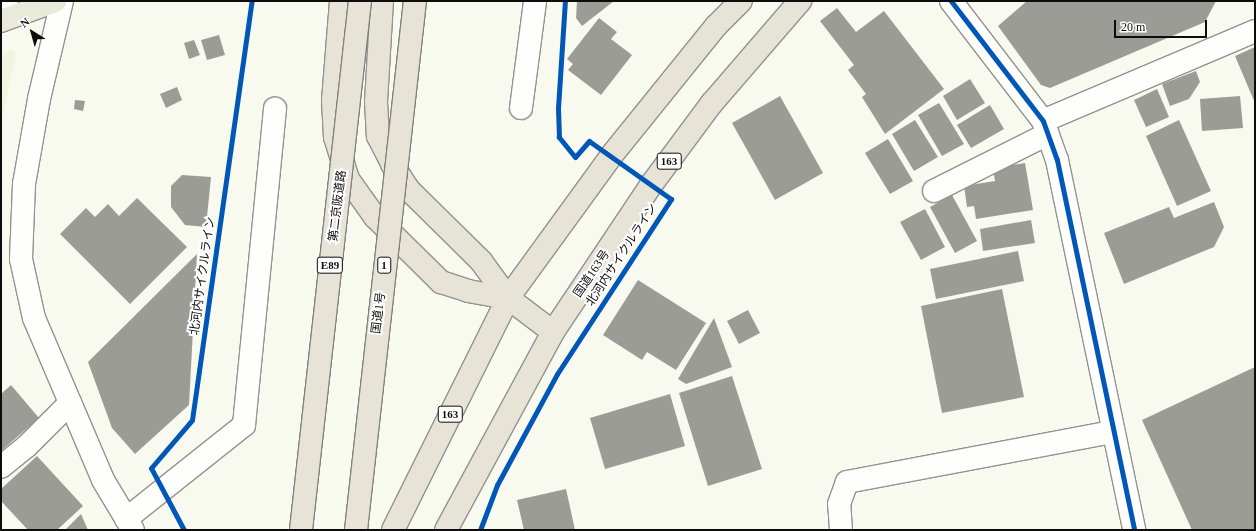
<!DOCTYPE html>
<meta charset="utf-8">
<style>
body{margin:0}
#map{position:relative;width:1256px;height:531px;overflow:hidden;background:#f8faf0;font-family:"Times New Roman","Noto Sans JP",serif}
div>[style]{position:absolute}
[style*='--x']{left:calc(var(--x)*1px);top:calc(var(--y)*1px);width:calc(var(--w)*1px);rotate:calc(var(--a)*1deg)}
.farmland>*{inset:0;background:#f1f4de}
.building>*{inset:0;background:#9c9c96}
.roads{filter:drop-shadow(1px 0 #92938f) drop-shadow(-1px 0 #92938f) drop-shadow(0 1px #92938f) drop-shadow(0 -1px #92938f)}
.minor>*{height:22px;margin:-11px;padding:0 11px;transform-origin:11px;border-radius:11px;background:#fefefd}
.major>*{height:22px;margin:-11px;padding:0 11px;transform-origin:11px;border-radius:11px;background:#e9ead9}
.highway>*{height:22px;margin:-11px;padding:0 11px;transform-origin:11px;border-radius:11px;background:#e7e3d6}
.bridges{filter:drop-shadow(1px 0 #80807c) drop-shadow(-1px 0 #80807c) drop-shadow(0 1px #80807c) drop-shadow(0 -1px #80807c)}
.highway-bridge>*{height:22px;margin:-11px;padding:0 11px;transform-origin:11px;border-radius:11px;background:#e7e3d6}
.cycleway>*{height:5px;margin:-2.5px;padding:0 2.5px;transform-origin:2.5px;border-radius:2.5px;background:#0057b8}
span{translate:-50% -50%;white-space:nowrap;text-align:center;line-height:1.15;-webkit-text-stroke:4px #fff;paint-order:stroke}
.shield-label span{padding:1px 3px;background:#fff;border:1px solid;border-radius:3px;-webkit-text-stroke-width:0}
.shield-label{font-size:11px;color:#0c0c0c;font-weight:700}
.street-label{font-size:12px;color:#0c0c0c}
.frame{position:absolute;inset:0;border:2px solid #0c0c0c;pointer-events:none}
.north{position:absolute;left:12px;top:12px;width:40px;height:40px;-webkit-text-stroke:3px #fff;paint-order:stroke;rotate:323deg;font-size:11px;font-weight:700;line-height:16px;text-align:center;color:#0c0c0c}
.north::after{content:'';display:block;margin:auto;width:14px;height:18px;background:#0c0c0c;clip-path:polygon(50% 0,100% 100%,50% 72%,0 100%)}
.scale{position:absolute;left:1114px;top:20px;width:93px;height:18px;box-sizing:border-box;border:2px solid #0c0c0c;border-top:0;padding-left:5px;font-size:12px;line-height:14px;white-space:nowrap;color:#0c0c0c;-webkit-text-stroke:3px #fff;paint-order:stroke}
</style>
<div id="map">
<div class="farmland">
<div style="clip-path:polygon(12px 49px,16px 54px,1px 125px,1px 54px)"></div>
</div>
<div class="building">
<div style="clip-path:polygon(577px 1px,614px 1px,582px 26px,576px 18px)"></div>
<div style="clip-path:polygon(1027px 1px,1216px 1px,1205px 22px,1050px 88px,1041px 85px,998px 26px)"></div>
<div style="clip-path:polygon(837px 8px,856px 32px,884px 11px,944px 89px,885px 134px,862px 97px,866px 94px,848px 70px,854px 65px,820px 21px)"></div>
<div style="clip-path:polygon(599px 18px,617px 32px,611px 39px,632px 55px,601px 95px,568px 70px,573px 64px,567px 59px)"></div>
<div style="clip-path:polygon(219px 35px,225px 55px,207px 60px,201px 40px)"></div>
<div style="clip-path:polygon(194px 40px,200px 55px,189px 59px,184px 43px)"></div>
<div style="clip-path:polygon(1255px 47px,1255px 103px,1235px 56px)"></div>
<div style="clip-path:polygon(1196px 71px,1200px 82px,1189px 99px,1170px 106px,1162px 84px)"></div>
<div style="clip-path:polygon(970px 79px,985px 103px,957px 120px,943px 96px)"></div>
<div style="clip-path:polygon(177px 87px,182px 100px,166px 108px,160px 94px)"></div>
<div style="clip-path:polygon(1157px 89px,1169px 117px,1146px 127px,1134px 100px)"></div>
<div style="clip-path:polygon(780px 96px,823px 173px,775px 200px,732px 123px)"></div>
<div style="clip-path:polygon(1240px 96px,1243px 128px,1202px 131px,1200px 99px)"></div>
<div style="clip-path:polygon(75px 100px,85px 101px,83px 111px,74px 109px)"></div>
<div style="clip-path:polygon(939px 103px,964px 144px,942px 156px,918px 115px)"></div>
<div style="clip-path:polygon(990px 105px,1004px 129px,971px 148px,957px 125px)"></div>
<div style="clip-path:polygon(915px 120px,938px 157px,914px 171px,892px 134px)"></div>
<div style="clip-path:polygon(1179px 120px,1211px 191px,1177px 206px,1146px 136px)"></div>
<div style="clip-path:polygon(888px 139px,913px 181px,890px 194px,865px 153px)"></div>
<div style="clip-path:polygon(1025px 163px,1033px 210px,976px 219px,974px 206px,967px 207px,964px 186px,995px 181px,993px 168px)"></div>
<div style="clip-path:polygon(182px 175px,211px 177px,206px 227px,185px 225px,171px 207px,171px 186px)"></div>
<div style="clip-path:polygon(952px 195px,977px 241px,955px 253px,930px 207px)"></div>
<div style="clip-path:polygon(137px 198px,187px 247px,130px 304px,60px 234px,86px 208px,95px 217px,108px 204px,119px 216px)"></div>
<div style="clip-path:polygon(1214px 202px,1224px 227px,1214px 247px,1124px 284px,1104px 233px,1169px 207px,1174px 218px)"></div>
<div style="clip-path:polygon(925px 209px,945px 247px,921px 260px,900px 222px)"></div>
<div style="clip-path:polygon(1031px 220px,1035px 243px,983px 251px,980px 229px)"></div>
<div style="clip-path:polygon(1018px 251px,1024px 281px,936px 299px,930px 269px)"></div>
<div style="clip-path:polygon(197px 254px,189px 405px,135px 454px,112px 428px,88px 362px)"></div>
<div style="clip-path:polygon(638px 280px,706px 323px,676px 370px,647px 352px,642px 360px,603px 335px)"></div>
<div style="clip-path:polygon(1002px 289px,1024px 397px,942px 413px,921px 306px)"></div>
<div style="clip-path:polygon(748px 310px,760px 333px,739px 344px,727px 321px)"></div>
<div style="clip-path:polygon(714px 318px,732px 367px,686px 384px,678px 379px)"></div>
<div style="clip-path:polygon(1255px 367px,1255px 530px,1192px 530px,1142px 420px)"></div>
<div style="clip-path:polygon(732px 376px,762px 469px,708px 486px,679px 393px)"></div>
<div style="clip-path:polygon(11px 385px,39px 418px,1px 451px,1px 394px)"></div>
<div style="clip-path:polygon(670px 394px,685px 446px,605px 469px,590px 418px)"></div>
<div style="clip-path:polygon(37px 456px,83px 506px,57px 530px,28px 530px,1px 501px,1px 489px)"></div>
<div style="clip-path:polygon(566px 489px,575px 530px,524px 530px,517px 500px)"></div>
<div style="clip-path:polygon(81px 514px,88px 530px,65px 530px)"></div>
</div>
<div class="roads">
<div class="minor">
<div style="--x:4;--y:1;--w:17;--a:59"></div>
<div style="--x:62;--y:1;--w:101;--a:103.2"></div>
<div style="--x:39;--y:99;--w:86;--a:100"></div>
<div style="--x:24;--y:184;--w:75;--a:92.3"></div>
<div style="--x:21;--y:259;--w:60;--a:77.6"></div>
<div style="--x:34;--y:318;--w:176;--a:66.9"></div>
<div style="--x:103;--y:480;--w:58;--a:59"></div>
<div style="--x:951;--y:1;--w:151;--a:52.5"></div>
<div style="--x:1043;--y:121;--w:41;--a:70.3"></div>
<div style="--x:1057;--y:160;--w:378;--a:78.2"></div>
<div style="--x:521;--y:108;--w:108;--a:-82.5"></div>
<div style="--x:1043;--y:121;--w:230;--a:-23"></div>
<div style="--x:934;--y:191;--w:127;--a:-26.6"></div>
<div style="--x:1;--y:467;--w:33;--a:-39"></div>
<div style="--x:27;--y:446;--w:61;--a:-45"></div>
<div style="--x:126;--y:519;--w:151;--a:-38.5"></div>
<div style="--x:244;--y:425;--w:318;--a:-84.4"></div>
<div style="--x:841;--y:530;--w:26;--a:-94"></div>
<div style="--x:839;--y:504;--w:23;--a:-70"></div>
<div style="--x:847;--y:482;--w:270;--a:-10.7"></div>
</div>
<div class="major">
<div style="--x:1;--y:21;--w:58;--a:-20.3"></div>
</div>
<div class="highway">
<div style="--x:341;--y:1;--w:99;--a:94.6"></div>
<div style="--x:333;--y:100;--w:37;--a:87"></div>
<div style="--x:335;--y:137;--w:44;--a:72.8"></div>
<div style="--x:348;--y:179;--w:47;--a:54.6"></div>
<div style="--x:375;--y:217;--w:93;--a:44.6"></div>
<div style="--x:441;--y:282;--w:28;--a:18"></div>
<div style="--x:468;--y:291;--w:41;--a:9.9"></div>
<div style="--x:382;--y:1;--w:100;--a:93.4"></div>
<div style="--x:376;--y:101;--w:35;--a:87"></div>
<div style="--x:378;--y:136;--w:31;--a:63"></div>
<div style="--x:392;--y:164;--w:30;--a:57"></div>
<div style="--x:408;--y:189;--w:103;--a:44.6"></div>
<div style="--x:481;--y:261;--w:46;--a:53.9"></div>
<div style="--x:508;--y:298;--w:56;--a:37.1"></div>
<div style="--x:393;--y:530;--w:259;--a:-63.6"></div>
<div style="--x:508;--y:298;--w:175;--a:-54"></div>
<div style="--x:611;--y:156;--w:167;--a:-51.1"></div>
<div style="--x:716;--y:26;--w:35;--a:-45"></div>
<div style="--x:446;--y:530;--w:225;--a:-61.6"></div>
<div style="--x:553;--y:332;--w:177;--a:-56.3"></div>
<div style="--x:651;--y:185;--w:102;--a:-53.4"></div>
<div style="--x:712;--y:103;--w:135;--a:-49.2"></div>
</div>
</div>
<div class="bridges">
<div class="highway-bridge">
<div style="--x:301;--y:530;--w:532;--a:-83.64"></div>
<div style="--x:356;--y:530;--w:532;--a:-83.64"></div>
</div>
</div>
<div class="cycleway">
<div style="--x:951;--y:1;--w:151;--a:52.5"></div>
<div style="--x:1043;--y:121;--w:41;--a:70.3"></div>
<div style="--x:1057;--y:160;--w:378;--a:78.2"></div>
<div style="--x:184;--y:530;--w:70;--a:-118"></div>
<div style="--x:151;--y:468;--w:63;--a:-49.5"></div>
<div style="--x:192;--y:420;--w:423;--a:-81.9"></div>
<div style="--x:480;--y:530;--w:48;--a:-69.3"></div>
<div style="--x:497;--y:485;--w:126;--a:-61.6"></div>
<div style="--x:557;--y:374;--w:209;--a:-56.9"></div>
<div style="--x:671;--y:199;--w:100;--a:-144.7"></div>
<div style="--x:589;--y:141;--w:21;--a:131"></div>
<div style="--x:575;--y:157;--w:26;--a:-129"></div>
<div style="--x:559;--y:137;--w:29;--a:-92"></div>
<div style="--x:558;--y:108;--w:107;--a:-86.3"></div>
</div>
<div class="shield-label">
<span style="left:669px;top:161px">163</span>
<span style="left:330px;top:265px">E89</span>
<span style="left:384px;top:265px">1</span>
<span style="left:450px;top:414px">163</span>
</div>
<div class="street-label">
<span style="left:338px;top:206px;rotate:-83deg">第二京阪道路</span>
<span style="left:622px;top:255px;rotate:-57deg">北河内サイクルライン</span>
<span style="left:592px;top:274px;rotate:-56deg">国道163号</span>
<span style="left:203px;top:276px;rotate:-82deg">北河内サイクルライン</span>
<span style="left:379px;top:313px;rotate:-83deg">国道1号</span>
</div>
<div class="frame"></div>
<div class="north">N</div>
<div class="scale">20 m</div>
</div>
